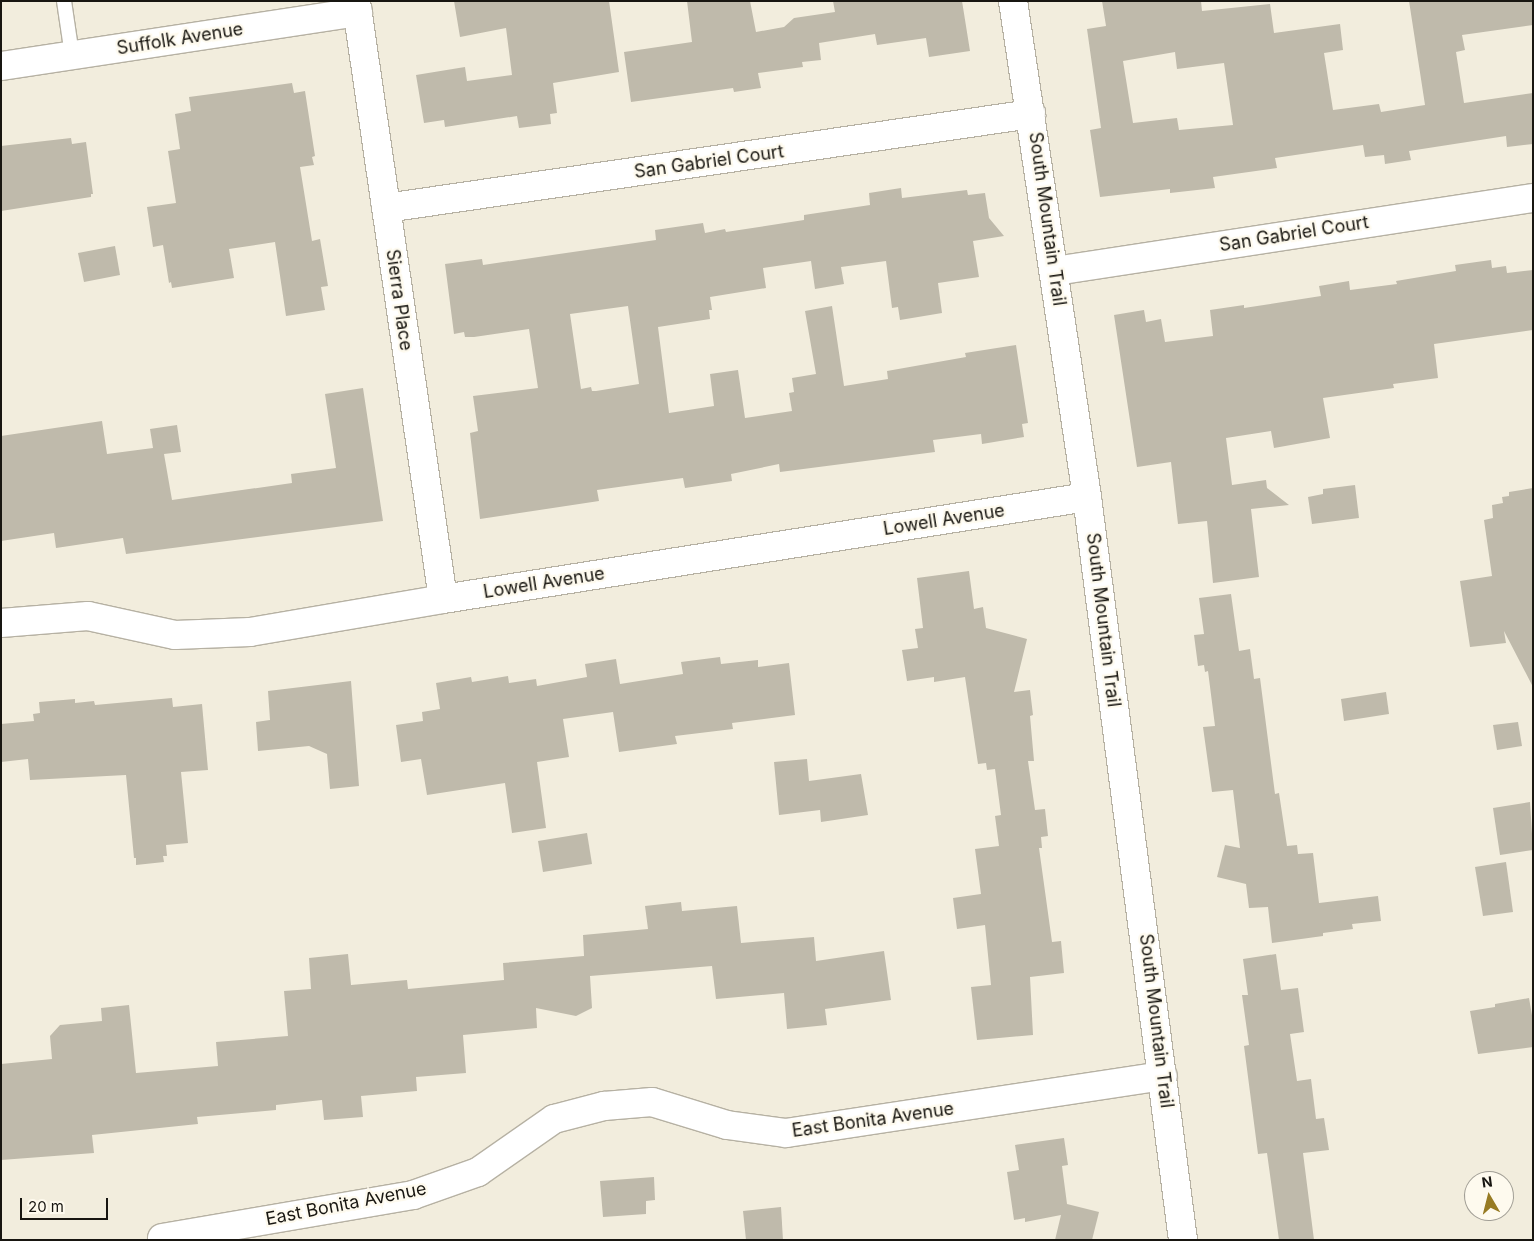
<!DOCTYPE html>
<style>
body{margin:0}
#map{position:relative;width:1534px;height:1241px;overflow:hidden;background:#f2eddd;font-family:Inter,sans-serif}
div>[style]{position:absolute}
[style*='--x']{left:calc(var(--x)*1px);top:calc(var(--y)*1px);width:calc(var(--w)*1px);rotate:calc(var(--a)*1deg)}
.building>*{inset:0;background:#bfbaab}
.roads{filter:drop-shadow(1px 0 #b6b1a3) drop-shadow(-1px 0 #b6b1a3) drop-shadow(0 1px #b6b1a3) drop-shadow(0 -1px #b6b1a3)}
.service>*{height:14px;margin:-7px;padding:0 7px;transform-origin:7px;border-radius:7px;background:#fff}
.minor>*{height:28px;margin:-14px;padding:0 14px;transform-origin:14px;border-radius:14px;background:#fff}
span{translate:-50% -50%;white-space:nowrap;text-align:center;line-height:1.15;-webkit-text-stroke:4.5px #fefaee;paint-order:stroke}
.street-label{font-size:18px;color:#181611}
.frame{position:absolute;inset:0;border:2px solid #181611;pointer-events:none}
.north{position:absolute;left:1464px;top:1171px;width:50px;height:50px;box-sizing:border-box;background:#fefaee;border:1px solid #a29f96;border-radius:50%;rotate:352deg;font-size:14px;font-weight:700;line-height:20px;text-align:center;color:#181611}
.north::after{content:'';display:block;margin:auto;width:18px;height:22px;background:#977b23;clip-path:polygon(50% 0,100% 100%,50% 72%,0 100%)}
.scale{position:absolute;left:20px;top:1198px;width:88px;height:22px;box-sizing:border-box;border:2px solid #181611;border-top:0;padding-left:6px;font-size:15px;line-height:18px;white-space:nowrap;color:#181611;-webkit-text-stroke:4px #fefaee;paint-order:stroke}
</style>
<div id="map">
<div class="building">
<div style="clip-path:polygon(454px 1px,609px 1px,619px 72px,553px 83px,557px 113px,550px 114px,551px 124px,519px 128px,517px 116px,445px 127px,444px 120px,424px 123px,416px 75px,465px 67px,467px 81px,512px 75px,506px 28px,460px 37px)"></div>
<div style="clip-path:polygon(687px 1px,750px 1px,756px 32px,784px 27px,794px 18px,835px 12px,833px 1px,962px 1px,970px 51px,929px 57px,926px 38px,877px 45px,875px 34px,819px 43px,821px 60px,802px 62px,803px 67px,758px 73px,761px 88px,734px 92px,733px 88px,631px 102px,624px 52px,692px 42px)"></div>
<div style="clip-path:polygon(evenodd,1102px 1px,1201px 1px,1202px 11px,1270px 4px,1274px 33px,1340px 24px,1343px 50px,1324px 53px,1333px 110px,1379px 104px,1381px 112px,1425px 105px,1409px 1px,1533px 1px,1533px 25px,1462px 35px,1465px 50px,1456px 52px,1464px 103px,1533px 93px,1533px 144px,1507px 147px,1506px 136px,1409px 151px,1411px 160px,1385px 164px,1384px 155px,1365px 157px,1363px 145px,1275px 158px,1277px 168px,1213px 177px,1215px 188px,1170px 193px,1170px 189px,1100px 197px,1090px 130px,1101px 128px,1087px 29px,1106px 26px,1102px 1px,1175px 52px,1177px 69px,1224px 63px,1233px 125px,1179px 130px,1177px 118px,1133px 123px,1123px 61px,1175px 52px)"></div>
<div style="clip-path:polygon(292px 83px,294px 93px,305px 91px,315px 156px,312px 157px,314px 165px,300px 167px,312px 241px,320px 239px,328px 286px,321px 287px,325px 310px,286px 316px,275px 242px,229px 249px,234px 278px,172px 288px,171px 282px,169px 283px,163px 245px,153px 247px,147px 207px,176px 203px,168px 151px,180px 149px,175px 114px,191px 111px,189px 97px)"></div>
<div style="clip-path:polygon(71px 138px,72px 144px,86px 142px,93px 194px,91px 194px,91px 197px,1px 211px,1px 146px)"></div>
<div style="clip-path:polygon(evenodd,901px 188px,902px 198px,967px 190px,968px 195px,985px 193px,989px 218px,1004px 236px,973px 241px,979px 277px,938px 283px,942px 313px,900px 320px,898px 307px,892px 308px,886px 261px,841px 267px,844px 284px,815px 289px,811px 261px,763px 268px,766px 288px,710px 297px,712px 310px,709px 310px,710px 319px,658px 327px,669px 413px,714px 406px,710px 374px,738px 370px,745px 418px,792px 411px,789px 393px,794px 392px,792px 378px,816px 374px,805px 311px,832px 306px,844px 386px,888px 379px,887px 371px,966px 357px,965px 353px,1016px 345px,1028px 423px,1022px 424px,1024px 437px,982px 444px,981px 434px,933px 440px,935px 452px,780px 472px,779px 464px,731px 474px,732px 481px,685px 488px,683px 478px,597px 490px,599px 501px,480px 519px,470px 433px,478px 431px,473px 396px,538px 388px,529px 329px,474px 337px,465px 337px,464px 332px,454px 334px,445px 264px,482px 259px,483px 265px,656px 240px,655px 230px,703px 223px,705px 233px,725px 229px,726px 232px,804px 220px,804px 215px,870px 205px,869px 193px,901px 188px,628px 306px,639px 384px,596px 391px,592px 391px,591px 387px,581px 389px,570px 314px,628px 306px)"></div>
<div style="clip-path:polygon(115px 246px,120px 275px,84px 282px,78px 253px)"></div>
<div style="clip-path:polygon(1491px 260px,1492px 268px,1506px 266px,1507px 273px,1533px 270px,1533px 330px,1434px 344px,1438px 378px,1393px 384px,1394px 388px,1323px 398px,1330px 438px,1274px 448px,1271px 431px,1226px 438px,1232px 485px,1266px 480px,1267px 488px,1289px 505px,1251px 509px,1259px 577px,1213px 583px,1207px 521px,1178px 524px,1171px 462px,1137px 467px,1114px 315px,1144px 310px,1146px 322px,1161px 319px,1165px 342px,1213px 336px,1210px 310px,1244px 305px,1244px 308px,1321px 296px,1319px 286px,1349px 281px,1350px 290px,1397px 284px,1396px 281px,1456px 271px,1455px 265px)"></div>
<div style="clip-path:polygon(363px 388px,383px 521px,126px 554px,123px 538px,56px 548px,54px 533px,1px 541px,1px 436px,102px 421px,107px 454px,153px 448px,150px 429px,177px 425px,181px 452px,164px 454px,172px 500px,292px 483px,291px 474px,336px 468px,325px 394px)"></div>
<div style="clip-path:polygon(1355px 485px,1359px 518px,1312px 524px,1308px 497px,1323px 494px,1323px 489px)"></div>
<div style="clip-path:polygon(1533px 488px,1533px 687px,1504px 631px,1506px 643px,1470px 647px,1460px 581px,1492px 576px,1484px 520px,1493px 518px,1492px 505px,1503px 503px,1502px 497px,1509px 496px,1509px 492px)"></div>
<div style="clip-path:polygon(969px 571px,974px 609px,983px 607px,986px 628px,1027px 639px,1014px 692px,1030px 690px,1033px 715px,1030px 716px,1034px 761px,1028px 761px,1035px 810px,1045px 809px,1048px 836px,1041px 837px,1042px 848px,1039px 848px,1052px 942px,1061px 941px,1064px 973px,1030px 977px,1033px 1035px,977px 1040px,971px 987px,991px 985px,985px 925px,957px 929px,953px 898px,981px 894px,975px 849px,999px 846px,995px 816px,1001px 815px,995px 769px,987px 770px,986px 763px,978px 764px,965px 677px,934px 682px,934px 677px,907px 681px,902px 650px,918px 648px,915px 629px,923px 628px,917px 578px)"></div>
<div style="clip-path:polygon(1231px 594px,1239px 651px,1250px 649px,1254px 679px,1260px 678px,1275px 794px,1279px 793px,1287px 846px,1297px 845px,1298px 854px,1313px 853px,1319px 903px,1378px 896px,1381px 921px,1352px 924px,1353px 929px,1323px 933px,1323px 936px,1272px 943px,1268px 907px,1249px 908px,1246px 884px,1217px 877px,1225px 845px,1240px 848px,1233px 790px,1212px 792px,1203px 727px,1215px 726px,1208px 671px,1205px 672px,1204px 665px,1198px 666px,1194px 635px,1204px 634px,1199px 598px)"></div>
<div style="clip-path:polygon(720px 657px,721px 664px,758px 660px,758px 667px,789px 663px,795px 715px,732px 723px,733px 729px,675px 736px,677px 744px,619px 752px,613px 712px,563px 719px,569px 757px,537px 762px,546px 828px,512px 833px,505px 783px,427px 795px,421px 759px,401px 762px,396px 725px,423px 721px,422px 712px,440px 709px,436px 683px,471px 677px,472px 682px,508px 676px,509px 683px,536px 679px,537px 686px,587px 677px,585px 664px,616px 659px,620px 684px,683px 674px,681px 662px)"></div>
<div style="clip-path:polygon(351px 681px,359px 786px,330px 789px,327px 754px,309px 746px,258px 751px,256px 722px,270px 720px,268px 691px)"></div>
<div style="clip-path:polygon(1386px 692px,1389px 714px,1344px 721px,1341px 699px)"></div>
<div style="clip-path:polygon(172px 698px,173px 707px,202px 704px,208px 770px,181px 772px,188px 843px,166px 845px,167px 856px,163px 856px,164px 862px,136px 865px,136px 858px,134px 858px,126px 775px,30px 780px,28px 759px,1px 762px,1px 724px,34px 721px,33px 714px,40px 713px,39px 702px,75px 699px,75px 703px,94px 701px,95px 705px)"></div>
<div style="clip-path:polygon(1518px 722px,1522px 746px,1497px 750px,1493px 725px)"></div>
<div style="clip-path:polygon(807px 759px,809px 781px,861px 774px,868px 815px,821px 822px,820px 810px,779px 815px,774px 762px)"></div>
<div style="clip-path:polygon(1530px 802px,1533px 850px,1500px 855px,1493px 808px)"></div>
<div style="clip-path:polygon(587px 833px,592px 864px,543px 872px,538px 841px)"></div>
<div style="clip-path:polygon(1506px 862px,1513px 912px,1483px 916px,1475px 867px)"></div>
<div style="clip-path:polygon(681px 902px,682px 911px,737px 906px,741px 943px,814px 937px,816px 961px,884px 951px,891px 1000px,825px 1009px,827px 1025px,787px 1029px,784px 993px,716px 999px,712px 966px,590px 976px,592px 1008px,576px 1016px,536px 1008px,537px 1028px,463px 1035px,466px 1073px,416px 1077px,417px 1091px,361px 1096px,363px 1117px,324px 1120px,322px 1100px,276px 1105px,276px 1110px,197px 1117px,198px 1124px,92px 1135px,94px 1153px,1px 1160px,1px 1064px,52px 1059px,50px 1036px,60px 1025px,102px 1021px,101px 1008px,129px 1005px,136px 1073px,218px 1066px,216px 1042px,288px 1036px,284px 991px,311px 989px,309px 958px,348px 954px,351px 985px,407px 980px,408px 989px,504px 980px,503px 963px,584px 956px,583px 935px,648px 929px,645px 906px)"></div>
<div style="clip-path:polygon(1276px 954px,1281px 990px,1298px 988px,1304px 1032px,1290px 1034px,1297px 1081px,1311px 1079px,1316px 1119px,1324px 1118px,1329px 1150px,1303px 1153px,1314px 1240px,1279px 1240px,1267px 1153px,1258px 1154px,1244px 1046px,1249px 1045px,1242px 995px,1248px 995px,1243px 959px)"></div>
<div style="clip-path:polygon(1529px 998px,1533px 1021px,1533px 1047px,1478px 1054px,1470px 1011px,1495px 1007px,1495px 1004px)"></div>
<div style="clip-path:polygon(1064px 1138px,1068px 1165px,1062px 1166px,1067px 1204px,1099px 1212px,1092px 1240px,1055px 1240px,1061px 1215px,1025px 1222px,1025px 1218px,1014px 1220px,1007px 1172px,1019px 1170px,1015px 1145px)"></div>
<div style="clip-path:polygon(654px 1177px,655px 1200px,646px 1201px,646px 1214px,603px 1217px,600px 1181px)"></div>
<div style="clip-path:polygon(781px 1207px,783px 1240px,746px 1240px,743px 1211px)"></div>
</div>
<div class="roads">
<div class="service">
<div style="--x:64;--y:1;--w:55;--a:81.6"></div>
</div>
<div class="minor">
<div style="--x:356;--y:1;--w:604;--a:81.72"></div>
<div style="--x:1013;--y:1;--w:501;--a:81.51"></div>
<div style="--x:1087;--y:497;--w:749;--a:82.64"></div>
<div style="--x:1;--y:66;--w:361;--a:-8.6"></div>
<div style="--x:386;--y:208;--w:652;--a:-8.29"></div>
<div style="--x:1055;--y:271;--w:484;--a:-8.7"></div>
<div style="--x:1;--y:623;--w:87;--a:-4.6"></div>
<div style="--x:88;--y:616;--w:89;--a:12.3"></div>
<div style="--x:175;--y:635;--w:75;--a:-2.3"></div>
<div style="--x:250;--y:632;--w:196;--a:-9.7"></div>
<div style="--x:443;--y:599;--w:652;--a:-9"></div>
<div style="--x:162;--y:1238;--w:255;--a:-9.7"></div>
<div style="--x:413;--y:1195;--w:69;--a:-19.5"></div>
<div style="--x:478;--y:1172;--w:93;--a:-34.9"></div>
<div style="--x:554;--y:1119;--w:52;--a:-14.6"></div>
<div style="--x:604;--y:1106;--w:48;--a:-4.8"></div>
<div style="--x:652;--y:1102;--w:78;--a:17"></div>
<div style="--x:727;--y:1125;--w:60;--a:7.7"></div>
<div style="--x:786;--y:1133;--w:381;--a:-8.6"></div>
</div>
</div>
<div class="street-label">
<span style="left:180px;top:39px;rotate:-9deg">Suffolk Avenue</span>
<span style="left:709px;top:162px;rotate:-8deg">San Gabriel Court</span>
<span style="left:1047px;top:219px;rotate:82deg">South Mountain Trail</span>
<span style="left:1294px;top:234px;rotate:-9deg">San Gabriel Court</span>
<span style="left:399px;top:300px;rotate:82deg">Sierra Place</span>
<span style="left:944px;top:520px;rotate:-9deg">Lowell Avenue</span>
<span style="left:544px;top:583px;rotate:-9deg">Lowell Avenue</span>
<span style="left:1103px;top:620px;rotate:83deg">South Mountain Trail</span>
<span style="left:1156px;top:1021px;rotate:83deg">South Mountain Trail</span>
<span style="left:873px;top:1120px;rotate:-8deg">East Bonita Avenue</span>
<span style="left:346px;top:1204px;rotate:-11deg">East Bonita Avenue</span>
</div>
<div class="frame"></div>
<div class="north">N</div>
<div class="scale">20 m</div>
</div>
